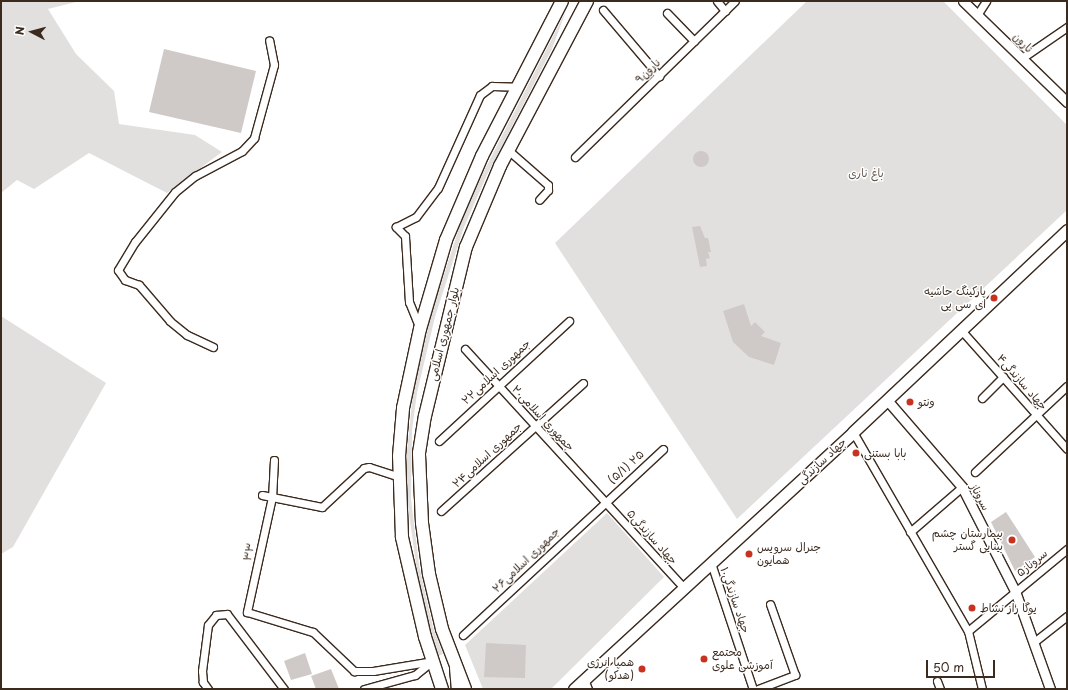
<!DOCTYPE html>
<meta charset="utf-8">
<style>
body{margin:0}
#map{position:relative;width:1068px;height:690px;overflow:hidden;background:#fff;font-family:"Playpen Sans","Playpen Sans Arabic",sans-serif}
div>[style]{position:absolute}
[style*='--x']{left:calc(var(--x)*1px);top:calc(var(--y)*1px);width:calc(var(--w)*1px);rotate:calc(var(--a)*1deg)}
.green>*{inset:0;background:#e2e0de}
.building>*{inset:0;background:#cfcac7}
.round{border-radius:50%}
.roads{filter:drop-shadow(1px 0 #3b2a1e) drop-shadow(-1px 0 #3b2a1e) drop-shadow(0 1px #3b2a1e) drop-shadow(0 -1px #3b2a1e)}
.minor>*{height:7px;margin:-3.5px;padding:0 3.5px;transform-origin:3.5px;border-radius:3.5px;background:#fff}
.tertiary>*{height:9px;margin:-4.5px;padding:0 4.5px;transform-origin:4.5px;border-radius:4.5px;background:#fff}
.secondary>*{height:11px;margin:-5.5px;padding:0 5.5px;transform-origin:5.5px;border-radius:5.5px;background:#fff}
.primary>*{height:12px;margin:-6px;padding:0 6px;transform-origin:6px;border-radius:6px;background:#fff}
.trunk>*{height:12px;margin:-6px;padding:0 6px;transform-origin:6px;border-radius:6px;background:#fff}
.dots>*{width:11px;height:11px;translate:-50% -50%;box-sizing:border-box;border:2px solid #fff;border-radius:50%}
span{translate:-50% -50%;white-space:nowrap;text-align:center;line-height:1.15;-webkit-text-stroke:3px #fff;paint-order:stroke}
.street-label{font-size:11px;color:#3b2a1e}
.park-label{font-size:11px;color:#65584e}
.poi-label{font-size:11px;color:#3b2a1e}
.right{translate:-100% -50%;text-align:right}
.left{translate:0 -50%;text-align:left}
.frame{position:absolute;inset:0;border:2px solid #3b2a1e;pointer-events:none}
.north{position:absolute;left:12px;top:12px;width:40px;height:40px;-webkit-text-stroke:3px #fff;paint-order:stroke;rotate:276deg;font-size:11px;font-weight:700;line-height:16px;text-align:center;color:#3b2a1e}
.north::after{content:'';display:block;margin:auto;width:14px;height:18px;background:#3b2a1e;clip-path:polygon(50% 0,100% 100%,50% 72%,0 100%)}
.scale{position:absolute;left:926px;top:660px;width:69px;height:18px;box-sizing:border-box;border:2px solid #3b2a1e;border-top:0;padding-left:5px;font-size:12px;line-height:14px;white-space:nowrap;color:#3b2a1e;-webkit-text-stroke:3px #fff;paint-order:stroke}
</style>
<div id="map">
<div class="green">
<div style="clip-path:polygon(1px 1px,80px 1px,48px 9px,76px 54px,114px 91px,119px 124px,195px 135px,222px 152px,167px 193px,89px 153px,34px 189px,17px 180px,1px 193px)"></div>
<div style="clip-path:polygon(807px 1px,943px 1px,1067px 125px,1067px 210px,737px 519px,555px 243px)"></div>
<div style="clip-path:polygon(566px 11px,552px 49px,487px 175px,464px 227px,435px 317px,417px 393px,412px 430px,411px 499px,419px 565px,433px 627px,443px 654px,438px 656px,419px 586px,407px 499px,405px 471px,413px 393px,431px 315px,460px 225px,483px 173px)"></div>
<div style="clip-path:polygon(1px 316px,106px 383px,13px 547px,1px 554px)"></div>
<div style="clip-path:polygon(607px 513px,664px 577px,551px 689px,483px 689px,465px 645px)"></div>
</div>
<div class="building">
<div style="clip-path:polygon(164px 49px,256px 71px,241px 133px,149px 112px)"></div>
<div class="round" style="left:693px;top:151px;width:16px;height:16px"></div>
<div style="clip-path:polygon(700px 226px,705px 238px,708px 238px,711px 252px,708px 252px,710px 258px,706px 259px,707px 266px,700px 267px,692px 227px)"></div>
<div style="clip-path:polygon(744px 304px,751px 326px,755px 322px,765px 332px,761px 336px,781px 343px,774px 365px,749px 357px,733px 342px,723px 311px)"></div>
<div style="clip-path:polygon(1006px 512px,1035px 557px,1015px 571px,991px 522px)"></div>
<div style="clip-path:polygon(486px 643px,526px 645px,525px 678px,484px 677px)"></div>
<div style="clip-path:polygon(305px 653px,312px 674px,291px 680px,284px 661px)"></div>
<div style="clip-path:polygon(331px 669px,339px 689px,316px 689px,311px 676px)"></div>
</div>
<div class="roads">
<div class="minor">
<div style="--x:717;--y:1;--w:13;--a:51"></div>
<div style="--x:603;--y:10;--w:87;--a:49.7"></div>
<div style="--x:667;--y:13;--w:39;--a:46"></div>
<div style="--x:977;--y:15;--w:17;--a:-57"></div>
<div style="--x:1022;--y:58;--w:55;--a:-34.6"></div>
<div style="--x:508;--y:150;--w:53;--a:41.2"></div>
<div style="--x:548;--y:185;--w:5;--a:90"></div>
<div style="--x:548;--y:190;--w:13;--a:132"></div>
<div style="--x:575;--y:157;--w:223;--a:-44.3"></div>
<div style="--x:420;--y:329;--w:29;--a:-112"></div>
<div style="--x:409;--y:302;--w:66;--a:-93.5"></div>
<div style="--x:405;--y:236;--w:13;--a:-135"></div>
<div style="--x:396;--y:227;--w:22;--a:-27"></div>
<div style="--x:416;--y:217;--w:36;--a:-53"></div>
<div style="--x:438;--y:188;--w:102;--a:-65.7"></div>
<div style="--x:480;--y:95;--w:15;--a:-37"></div>
<div style="--x:492;--y:86;--w:25;--a:2"></div>
<div style="--x:961;--y:330;--w:159;--a:48.3"></div>
<div style="--x:213;--y:347;--w:29;--a:-155"></div>
<div style="--x:187;--y:335;--w:22;--a:-141"></div>
<div style="--x:170;--y:321;--w:48;--a:-130.7"></div>
<div style="--x:139;--y:285;--w:15;--a:-160"></div>
<div style="--x:125;--y:280;--w:12;--a:-125"></div>
<div style="--x:118;--y:270;--w:33;--a:-59"></div>
<div style="--x:135;--y:242;--w:64;--a:-51.3"></div>
<div style="--x:175;--y:192;--w:26;--a:-39"></div>
<div style="--x:195;--y:176;--w:53;--a:-28"></div>
<div style="--x:242;--y:151;--w:18;--a:-47"></div>
<div style="--x:254;--y:138;--w:76;--a:-74.7"></div>
<div style="--x:274;--y:65;--w:25;--a:-101"></div>
<div style="--x:465;--y:349;--w:324;--a:47.5"></div>
<div style="--x:982;--y:398;--w:30;--a:-45"></div>
<div style="--x:853;--y:432;--w:230;--a:60"></div>
<div style="--x:968;--y:631;--w:60;--a:76.4"></div>
<div style="--x:439;--y:441;--w:177;--a:-42.7"></div>
<div style="--x:274;--y:460;--w:37;--a:93"></div>
<div style="--x:272;--y:497;--w:118;--a:102.3"></div>
<div style="--x:247;--y:612;--w:69;--a:16.9"></div>
<div style="--x:313;--y:632;--w:57;--a:43.6"></div>
<div style="--x:354;--y:671;--w:19;--a:0"></div>
<div style="--x:373;--y:671;--w:61;--a:-9.5"></div>
<div style="--x:975;--y:472;--w:126;--a:-43.1"></div>
<div style="--x:262;--y:495;--w:61;--a:11.3"></div>
<div style="--x:322;--y:507;--w:57;--a:-42.9"></div>
<div style="--x:364;--y:468;--w:5;--a:-11"></div>
<div style="--x:369;--y:467;--w:32;--a:18"></div>
<div style="--x:441;--y:511;--w:191;--a:-42"></div>
<div style="--x:910;--y:532;--w:69;--a:-40.9"></div>
<div style="--x:711;--y:563;--w:133;--a:71.6"></div>
<div style="--x:968;--y:631;--w:129;--a:-39.6"></div>
<div style="--x:463;--y:635;--w:273;--a:-42.9"></div>
<div style="--x:1034;--y:642;--w:42;--a:-38.2"></div>
<div style="--x:584;--y:679;--w:11;--a:68"></div>
<div style="--x:937;--y:681;--w:9;--a:69"></div>
<div style="--x:208;--y:689;--w:9;--a:-126"></div>
<div style="--x:203;--y:682;--w:11;--a:-95"></div>
<div style="--x:202;--y:671;--w:46;--a:-82.6"></div>
<div style="--x:208;--y:625;--w:13;--a:-51"></div>
<div style="--x:216;--y:615;--w:11;--a:-5"></div>
<div style="--x:227;--y:614;--w:94;--a:52.8"></div>
<div style="--x:364;--y:689;--w:53;--a:-15.4"></div>
<div style="--x:415;--y:675;--w:21;--a:-39"></div>
<div style="--x:758;--y:689;--w:40;--a:-21"></div>
<div style="--x:795;--y:675;--w:75;--a:-109.4"></div>
</div>
<div class="tertiary">
<div style="--x:963;--y:1;--w:145;--a:44.2"></div>
<div style="--x:887;--y:400;--w:115;--a:49.2"></div>
<div style="--x:962;--y:487;--w:117;--a:63"></div>
<div style="--x:1015;--y:591;--w:104;--a:70.3"></div>
</div>
<div class="secondary">
<div style="--x:574;--y:689;--w:379;--a:-42.6"></div>
<div style="--x:853;--y:432;--w:294;--a:-43.3"></div>
</div>
<div class="primary">
<div style="--x:442;--y:689;--w:55;--a:-108.1"></div>
<div style="--x:425;--y:637;--w:103;--a:-103"></div>
<div style="--x:402;--y:537;--w:81;--a:-92.1"></div>
<div style="--x:399;--y:456;--w:48;--a:-85.2"></div>
<div style="--x:403;--y:408;--w:81;--a:-77.9"></div>
<div style="--x:420;--y:329;--w:93;--a:-73.7"></div>
<div style="--x:446;--y:240;--w:91;--a:-66.8"></div>
<div style="--x:482;--y:156;--w:174;--a:-62.7"></div>
<div style="--x:465;--y:689;--w:64;--a:-111"></div>
<div style="--x:442;--y:629;--w:57;--a:-103.3"></div>
<div style="--x:429;--y:574;--w:51;--a:-97.8"></div>
<div style="--x:422;--y:523;--w:70;--a:-92.5"></div>
<div style="--x:419;--y:453;--w:37;--a:-81"></div>
<div style="--x:425;--y:416;--w:174;--a:-76.4"></div>
<div style="--x:466;--y:247;--w:88;--a:-67.2"></div>
<div style="--x:500;--y:166;--w:187;--a:-62.2"></div>
</div>
<div class="trunk">
<div style="--x:456;--y:668;--w:21;--a:85"></div>
</div>
</div>
<div class="dots">
<div style="left:994px;top:298px;background:#c8321e"></div>
<div style="left:910px;top:402px;background:#c8321e"></div>
<div style="left:856px;top:453px;background:#c8321e"></div>
<div style="left:1012px;top:540px;background:#c8321e"></div>
<div style="left:749px;top:554px;background:#c8321e"></div>
<div style="left:972px;top:608px;background:#c8321e"></div>
<div style="left:704px;top:659px;background:#c8321e"></div>
<div style="left:642px;top:669px;background:#c8321e"></div>
</div>
<div class="street-label">
<span style="left:1023px;top:43px;rotate:44deg">نارون</span>
<span style="left:648px;top:71px;rotate:-44deg">نارون۹</span>
<span style="left:444px;top:334px;rotate:-76deg">بلوار جمهوری اسلامی</span>
<span style="left:496px;top:372px;rotate:-43deg">جمهوری اسلامی۲۲</span>
<span style="left:1022px;top:382px;rotate:49deg">جهاد سازندگی۴</span>
<span style="left:543px;top:418px;rotate:47deg">جمهوری اسلامی۲۰</span>
<span style="left:487px;top:455px;rotate:-43deg">جمهوری اسلامی۲۴</span>
<span style="left:822px;top:461px;rotate:-43deg">جهاد سازندگی</span>
<span style="left:626px;top:467px;rotate:-42deg">(۵/۱) ۲۵</span>
<span style="left:980px;top:497px;rotate:62deg">سروناز</span>
<span style="left:652px;top:537px;rotate:48deg">جهاد سازندگی۵</span>
<span style="left:249px;top:552px;rotate:-78deg">۳۳</span>
<span style="left:526px;top:560px;rotate:-44deg">جمهوری اسلامی۲۶</span>
<span style="left:1032px;top:563px;rotate:-39deg">سروناز۵</span>
<span style="left:735px;top:600px;rotate:71deg">جهاد سازندگی۱۰</span>
</div>
<div class="park-label">
<span style="left:866px;top:173px">باغ ناری</span>
</div>
<div class="poi-label">
<span class="right" style="left:986px;top:298px">پارکینگ حاشیه<br>ای سی پی</span>
<span class="left" style="left:918px;top:402px">ونتو</span>
<span class="left" style="left:864px;top:453px">بابا بستنی</span>
<span class="right" style="left:1003px;top:540px">بیمارستان چشم<br>بینایی گستر</span>
<span class="left" style="left:757px;top:554px">جنرال سرویس<br>همایون</span>
<span class="left" style="left:980px;top:608px">یوگا راز نشاط</span>
<span class="left" style="left:712px;top:659px">محتمع<br>آموزشی علوی</span>
<span class="right" style="left:634px;top:669px">همپا انرژی<br>(هدکو)</span>
</div>
<div class="frame"></div>
<div class="north">N</div>
<div class="scale">50 m</div>
</div>
